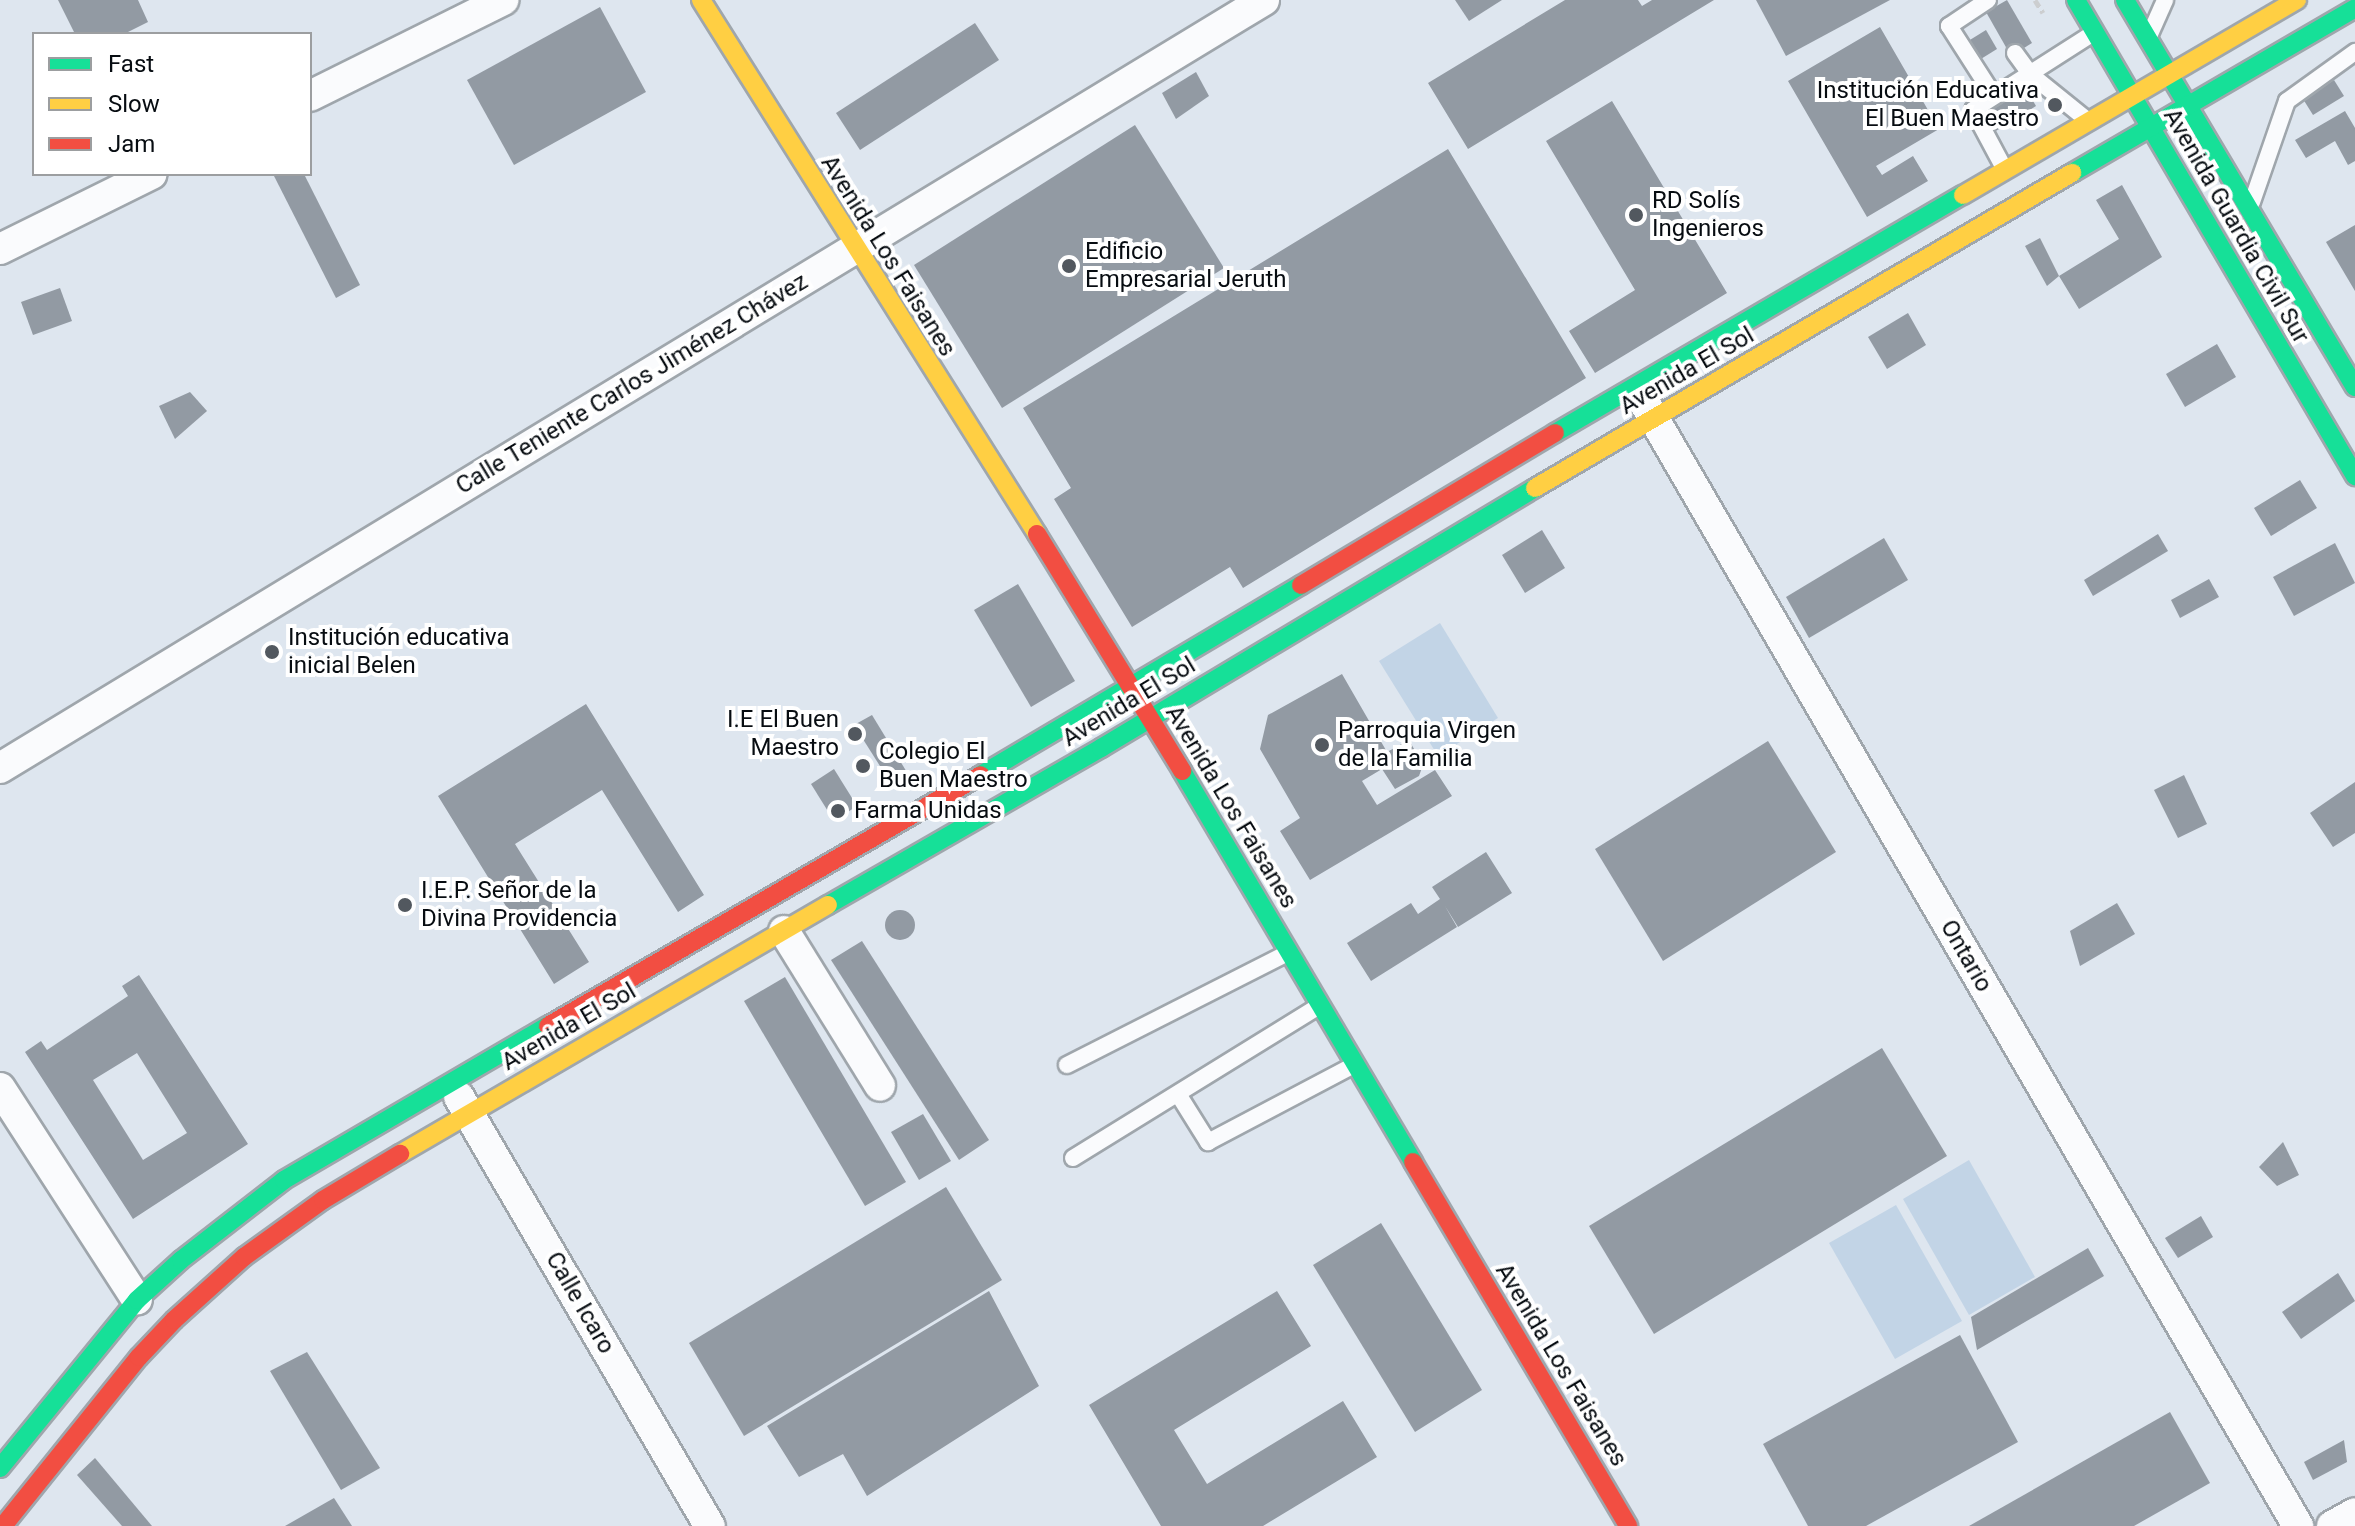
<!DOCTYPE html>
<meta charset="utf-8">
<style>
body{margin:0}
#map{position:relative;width:2355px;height:1526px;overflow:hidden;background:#dee6ef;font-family:Roboto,sans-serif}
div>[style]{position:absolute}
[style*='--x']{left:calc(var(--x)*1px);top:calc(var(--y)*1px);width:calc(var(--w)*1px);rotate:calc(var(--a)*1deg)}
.green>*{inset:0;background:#c2d4e6}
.building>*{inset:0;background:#929aa3}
.round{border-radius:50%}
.path>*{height:5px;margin-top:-2.5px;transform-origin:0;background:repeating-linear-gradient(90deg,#ccced0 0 8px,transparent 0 12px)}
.roads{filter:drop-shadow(2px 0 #9fa6ac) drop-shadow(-2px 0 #9fa6ac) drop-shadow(0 2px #9fa6ac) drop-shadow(0 -2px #9fa6ac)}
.lane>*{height:16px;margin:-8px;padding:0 8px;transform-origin:8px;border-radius:8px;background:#fafbfd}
.street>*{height:30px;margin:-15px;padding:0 15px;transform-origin:15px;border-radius:15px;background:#fafbfd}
.fast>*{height:18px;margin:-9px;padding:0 9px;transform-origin:9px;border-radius:9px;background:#16e098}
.slow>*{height:18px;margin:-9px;padding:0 9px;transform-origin:9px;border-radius:9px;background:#ffcf43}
.jam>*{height:18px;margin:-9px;padding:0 9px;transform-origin:9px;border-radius:9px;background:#f24e42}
.dots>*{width:22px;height:22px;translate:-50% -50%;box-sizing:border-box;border:4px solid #fff;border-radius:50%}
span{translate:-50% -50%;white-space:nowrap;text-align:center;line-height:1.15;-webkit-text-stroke:8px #fff;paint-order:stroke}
.poi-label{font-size:24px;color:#070c11}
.right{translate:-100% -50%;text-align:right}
.left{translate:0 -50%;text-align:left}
.street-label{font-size:24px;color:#070c11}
.legend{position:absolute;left:32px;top:32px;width:280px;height:144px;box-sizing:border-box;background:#fff;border:2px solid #9c9ea0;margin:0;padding:10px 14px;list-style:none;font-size:24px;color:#070c11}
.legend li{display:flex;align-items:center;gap:16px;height:40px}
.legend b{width:40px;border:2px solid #9c9ea0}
</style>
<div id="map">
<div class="green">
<div style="clip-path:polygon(1440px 623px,1498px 718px,1438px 756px,1379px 661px)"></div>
<div style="clip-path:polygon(1969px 1160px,2035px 1277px,1969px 1315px,1903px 1199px)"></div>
<div style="clip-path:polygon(1896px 1205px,1962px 1321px,1895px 1359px,1829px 1243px)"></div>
</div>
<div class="building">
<div style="clip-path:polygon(58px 0,138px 0,148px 22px,124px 34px,75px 34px)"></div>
<div style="clip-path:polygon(1455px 0,1502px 0,1469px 21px)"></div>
<div style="clip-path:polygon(1565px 0,1638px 0,1642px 6px,1652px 0,1714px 0,1468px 149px,1428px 83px)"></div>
<div style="clip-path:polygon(1756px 0,1890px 0,1786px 56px)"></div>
<div style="clip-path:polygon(2007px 0,2032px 43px,2011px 56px,1986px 12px)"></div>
<div style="clip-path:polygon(600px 7px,646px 92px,514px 165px,467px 80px)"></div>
<div style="clip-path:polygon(975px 23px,999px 60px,860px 150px,836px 113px)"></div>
<div style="clip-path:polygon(1880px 27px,1939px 129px,1876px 166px,1882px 175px,1913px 156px,1928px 181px,1867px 217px,1788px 81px)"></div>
<div style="clip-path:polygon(1986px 30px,1997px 49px,1976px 62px,1965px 43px)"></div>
<div style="clip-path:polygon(1196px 72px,1209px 96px,1176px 119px,1162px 93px)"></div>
<div style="clip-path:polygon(2334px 80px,2344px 96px,2313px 115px,2303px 99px)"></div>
<div style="clip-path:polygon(2024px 86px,2036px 106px,1991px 134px,1979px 114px)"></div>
<div style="clip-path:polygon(1612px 101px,1727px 293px,1595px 373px,1569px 331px,1635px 290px,1546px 141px)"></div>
<div style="clip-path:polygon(2345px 111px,2355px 128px,2355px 161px,2348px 165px,2335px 141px,2306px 158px,2295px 140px)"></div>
<div style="clip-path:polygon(1135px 125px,1224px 268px,1002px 408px,914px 265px)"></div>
<div style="clip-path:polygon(1448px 149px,1586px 378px,1243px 588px,1230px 567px,1132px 627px,1054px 499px,1071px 488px,1023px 408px)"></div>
<div style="clip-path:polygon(273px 174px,304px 174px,360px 285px,336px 298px)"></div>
<div style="clip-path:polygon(2122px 185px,2162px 257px,2079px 309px,2059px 276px,2119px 239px,2096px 200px)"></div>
<div style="clip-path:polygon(2355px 225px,2355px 291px,2326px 242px)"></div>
<div style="clip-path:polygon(2040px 238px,2059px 276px,2047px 286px,2025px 246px)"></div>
<div style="clip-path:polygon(60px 288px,72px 321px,33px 335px,21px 302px)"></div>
<div style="clip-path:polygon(1908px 313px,1926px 345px,1887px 369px,1868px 337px)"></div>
<div style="clip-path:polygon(2217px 344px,2236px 377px,2185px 407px,2166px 374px)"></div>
<div style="clip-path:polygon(190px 392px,207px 411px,175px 439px,159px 406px)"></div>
<div style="clip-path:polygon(2300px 480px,2317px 508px,2271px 536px,2254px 508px)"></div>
<div style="clip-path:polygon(1542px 530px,1565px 568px,1525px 593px,1502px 555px)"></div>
<div style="clip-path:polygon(2158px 534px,2168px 551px,2093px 596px,2084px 580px)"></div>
<div style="clip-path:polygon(1884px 538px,1908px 580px,1809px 638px,1786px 597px)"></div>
<div style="clip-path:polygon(2335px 543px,2355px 583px,2294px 616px,2273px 577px)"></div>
<div style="clip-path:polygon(2209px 579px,2219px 597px,2180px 618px,2171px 600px)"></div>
<div style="clip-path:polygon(1018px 584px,1075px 681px,1031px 707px,974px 610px)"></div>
<div style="clip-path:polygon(1342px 674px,1387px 752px,1409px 740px,1423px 765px,1419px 776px,1395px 789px,1382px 769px,1362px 781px,1377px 805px,1435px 770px,1452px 796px,1310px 880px,1280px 831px,1300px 818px,1260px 749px,1268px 715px)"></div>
<div style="clip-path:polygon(586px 704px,704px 895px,678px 912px,602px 790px,515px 844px,589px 962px,554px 984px,438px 796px)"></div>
<div style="clip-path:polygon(872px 715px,908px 774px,892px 785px,854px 725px)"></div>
<div style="clip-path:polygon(1768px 741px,1836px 852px,1663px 961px,1595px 849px)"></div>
<div style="clip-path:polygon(834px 769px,857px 806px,834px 821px,811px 784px)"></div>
<div style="clip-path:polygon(2184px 775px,2207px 824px,2178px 838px,2154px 790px)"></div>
<div style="clip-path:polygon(2355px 782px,2355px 833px,2333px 847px,2310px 813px)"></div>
<div style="clip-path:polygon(1486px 852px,1512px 893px,1458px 927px,1445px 906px,1457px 927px,1371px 981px,1347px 943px,1411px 903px,1418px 914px,1440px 899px,1432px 887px)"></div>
<div style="clip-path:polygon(2117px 903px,2135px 934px,2080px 966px,2070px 931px)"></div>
<div class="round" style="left:885px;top:910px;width:30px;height:30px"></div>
<div style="clip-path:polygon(862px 941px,989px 1140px,959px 1160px,831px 960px)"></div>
<div style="clip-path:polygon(evenodd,139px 975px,248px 1144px,133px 1219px,25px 1052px,41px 1041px,47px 1050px,128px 996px,122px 986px,139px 975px,137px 1053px,187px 1133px,143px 1160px,93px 1080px,137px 1053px)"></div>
<div style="clip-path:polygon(785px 977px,906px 1182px,865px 1206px,744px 1001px)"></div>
<div style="clip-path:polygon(1882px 1048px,1947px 1156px,1654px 1334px,1589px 1226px)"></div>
<div style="clip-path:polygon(923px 1114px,951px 1161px,919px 1180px,891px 1132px)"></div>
<div style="clip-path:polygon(2283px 1142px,2299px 1175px,2277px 1186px,2259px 1167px)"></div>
<div style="clip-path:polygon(946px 1187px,1002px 1280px,744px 1436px,689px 1343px)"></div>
<div style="clip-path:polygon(2201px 1216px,2213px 1237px,2178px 1258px,2165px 1238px)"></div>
<div style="clip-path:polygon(1381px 1223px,1482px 1390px,1415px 1432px,1313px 1265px)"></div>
<div style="clip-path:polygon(2088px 1248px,2104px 1276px,1977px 1350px,1971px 1317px)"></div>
<div style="clip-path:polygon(2338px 1273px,2355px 1301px,2301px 1339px,2282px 1312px)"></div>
<div style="clip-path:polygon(989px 1291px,1039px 1386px,867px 1496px,843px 1454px,799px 1477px,767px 1426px)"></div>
<div style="clip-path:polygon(1277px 1291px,1311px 1346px,1174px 1430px,1207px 1484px,1343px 1401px,1377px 1457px,1263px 1526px,1161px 1526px,1089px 1405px)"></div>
<div style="clip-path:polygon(1960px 1335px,2018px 1442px,1866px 1526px,1808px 1526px,1763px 1444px)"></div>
<div style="clip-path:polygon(307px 1352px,380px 1468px,341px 1490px,270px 1371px)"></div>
<div style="clip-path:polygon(2170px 1412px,2210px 1483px,2134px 1526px,1969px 1526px)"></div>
<div style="clip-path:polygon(2344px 1440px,2347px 1462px,2313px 1480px,2304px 1462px)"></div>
<div style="clip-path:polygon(95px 1458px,152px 1526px,122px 1526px,77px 1475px)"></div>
<div style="clip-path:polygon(334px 1498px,352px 1526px,285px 1526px)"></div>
</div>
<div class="path">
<div style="--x:2035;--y:0;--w:15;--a:58"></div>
</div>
<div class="roads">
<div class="lane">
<div style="--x:1988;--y:0;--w:47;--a:146.3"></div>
<div style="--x:1949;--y:26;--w:83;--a:57.3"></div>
<div style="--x:2150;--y:34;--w:37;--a:-66"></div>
<div style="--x:2015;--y:53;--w:26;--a:54"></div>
<div style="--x:2030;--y:74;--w:72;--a:38.8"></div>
<div style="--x:2005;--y:170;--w:68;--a:-118.1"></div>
<div style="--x:1973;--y:110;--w:145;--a:-32.6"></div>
<div style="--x:2252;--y:202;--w:107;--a:-70.9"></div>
<div style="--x:2287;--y:101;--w:84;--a:-35.8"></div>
<div style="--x:1067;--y:1065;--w:248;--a:-26.9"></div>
<div style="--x:1178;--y:1094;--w:57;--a:58"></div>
<div style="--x:1208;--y:1142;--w:165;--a:-27.8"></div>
<div style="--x:1073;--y:1158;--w:289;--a:-31.7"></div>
</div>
<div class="street">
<div style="--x:310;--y:96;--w:216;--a:-26.4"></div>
<div style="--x:0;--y:249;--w:169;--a:-26.3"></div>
<div style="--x:1643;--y:400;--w:1303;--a:59.81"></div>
<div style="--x:0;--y:768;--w:1479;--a:-31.28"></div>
<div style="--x:784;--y:931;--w:182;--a:58.2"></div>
<div style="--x:0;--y:1088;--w:252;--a:57.1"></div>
<div style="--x:459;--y:1097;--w:497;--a:59.7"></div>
<div style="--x:2332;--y:1526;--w:26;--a:-29"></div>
</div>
<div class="fast">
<div style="--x:2076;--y:0;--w:552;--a:59.62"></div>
<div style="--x:2125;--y:0;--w:450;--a:59.3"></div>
<div style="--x:2072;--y:173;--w:328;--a:-30.2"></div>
<div style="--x:1555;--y:433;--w:472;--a:-30.3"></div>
<div style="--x:1182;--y:771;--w:454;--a:59.4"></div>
<div style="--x:981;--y:775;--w:372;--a:-30.7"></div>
<div style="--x:828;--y:905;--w:315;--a:-29.9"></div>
<div style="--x:1101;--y:748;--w:506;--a:-30.92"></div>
<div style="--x:0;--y:1468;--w:217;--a:-50.8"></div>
<div style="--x:137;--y:1300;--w:59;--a:-42.3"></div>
<div style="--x:181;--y:1260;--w:130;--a:-37.8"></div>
<div style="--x:284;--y:1180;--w:306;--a:-30.3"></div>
</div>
<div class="slow">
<div style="--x:701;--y:0;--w:631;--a:57.82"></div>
<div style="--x:1963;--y:195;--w:387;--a:-30.3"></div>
<div style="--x:1535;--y:488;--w:623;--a:-30.4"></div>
<div style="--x:400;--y:1154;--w:495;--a:-30.2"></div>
</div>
<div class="jam">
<div style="--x:1037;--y:534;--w:278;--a:58.5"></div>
<div style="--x:1301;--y:585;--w:296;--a:-30.9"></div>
<div style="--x:548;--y:1026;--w:500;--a:-30.1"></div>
<div style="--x:1413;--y:1162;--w:423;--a:59.4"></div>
<div style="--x:3;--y:1526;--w:217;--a:-51.2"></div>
<div style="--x:139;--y:1357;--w:51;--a:-46.6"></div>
<div style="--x:174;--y:1320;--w:94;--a:-42"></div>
<div style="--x:244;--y:1257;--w:97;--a:-35.8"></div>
<div style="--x:323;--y:1200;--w:90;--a:-30.9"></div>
</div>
</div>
<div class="dots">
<div style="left:2055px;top:105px;background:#52585f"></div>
<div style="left:1636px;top:215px;background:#52585f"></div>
<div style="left:1069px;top:266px;background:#52585f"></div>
<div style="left:272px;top:652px;background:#52585f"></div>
<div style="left:855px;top:734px;background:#52585f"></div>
<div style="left:1322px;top:745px;background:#52585f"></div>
<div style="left:863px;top:766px;background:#52585f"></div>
<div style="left:838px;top:811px;background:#52585f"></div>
<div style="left:405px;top:905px;background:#52585f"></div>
</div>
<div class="poi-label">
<span class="right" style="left:2039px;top:105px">Institución Educativa<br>El Buen Maestro</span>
<span class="left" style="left:1652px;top:215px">RD Solís<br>Ingenieros</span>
<span class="left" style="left:1085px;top:266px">Edificio<br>Empresarial Jeruth</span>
<span class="left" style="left:288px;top:652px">Institución educativa<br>inicial Belen</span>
<span class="right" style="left:839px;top:734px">I.E El Buen<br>Maestro</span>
<span class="left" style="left:1338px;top:745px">Parroquia Virgen<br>de la Familia</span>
<span class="left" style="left:879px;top:766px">Colegio El<br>Buen Maestro</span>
<span class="left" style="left:854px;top:811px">Farma Unidas</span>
<span class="left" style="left:421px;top:905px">I.E.P. Señor de la<br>Divina Providencia</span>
</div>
<div class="street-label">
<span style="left:2236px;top:226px;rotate:60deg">Avenida Guardia Civil Sur</span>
<span style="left:888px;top:256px;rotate:58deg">Avenida Los Faisanes</span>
<span style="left:1687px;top:371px;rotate:-30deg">Avenida El Sol</span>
<span style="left:632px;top:384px;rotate:-31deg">Calle Teniente Carlos Jiménez Chávez</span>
<span style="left:1129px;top:702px;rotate:-31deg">Avenida El Sol</span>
<span style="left:1231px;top:807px;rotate:59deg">Avenida Los Faisanes</span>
<span style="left:1966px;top:956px;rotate:60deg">Ontario</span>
<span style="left:569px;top:1027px;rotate:-30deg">Avenida El Sol</span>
<span style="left:580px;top:1303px;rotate:60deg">Calle Icaro</span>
<span style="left:1561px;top:1365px;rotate:59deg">Avenida Los Faisanes</span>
</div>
<ul class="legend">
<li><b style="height:10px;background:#16e098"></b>Fast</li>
<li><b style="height:10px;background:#ffcf43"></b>Slow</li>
<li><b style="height:10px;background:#f24e42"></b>Jam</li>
</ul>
</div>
